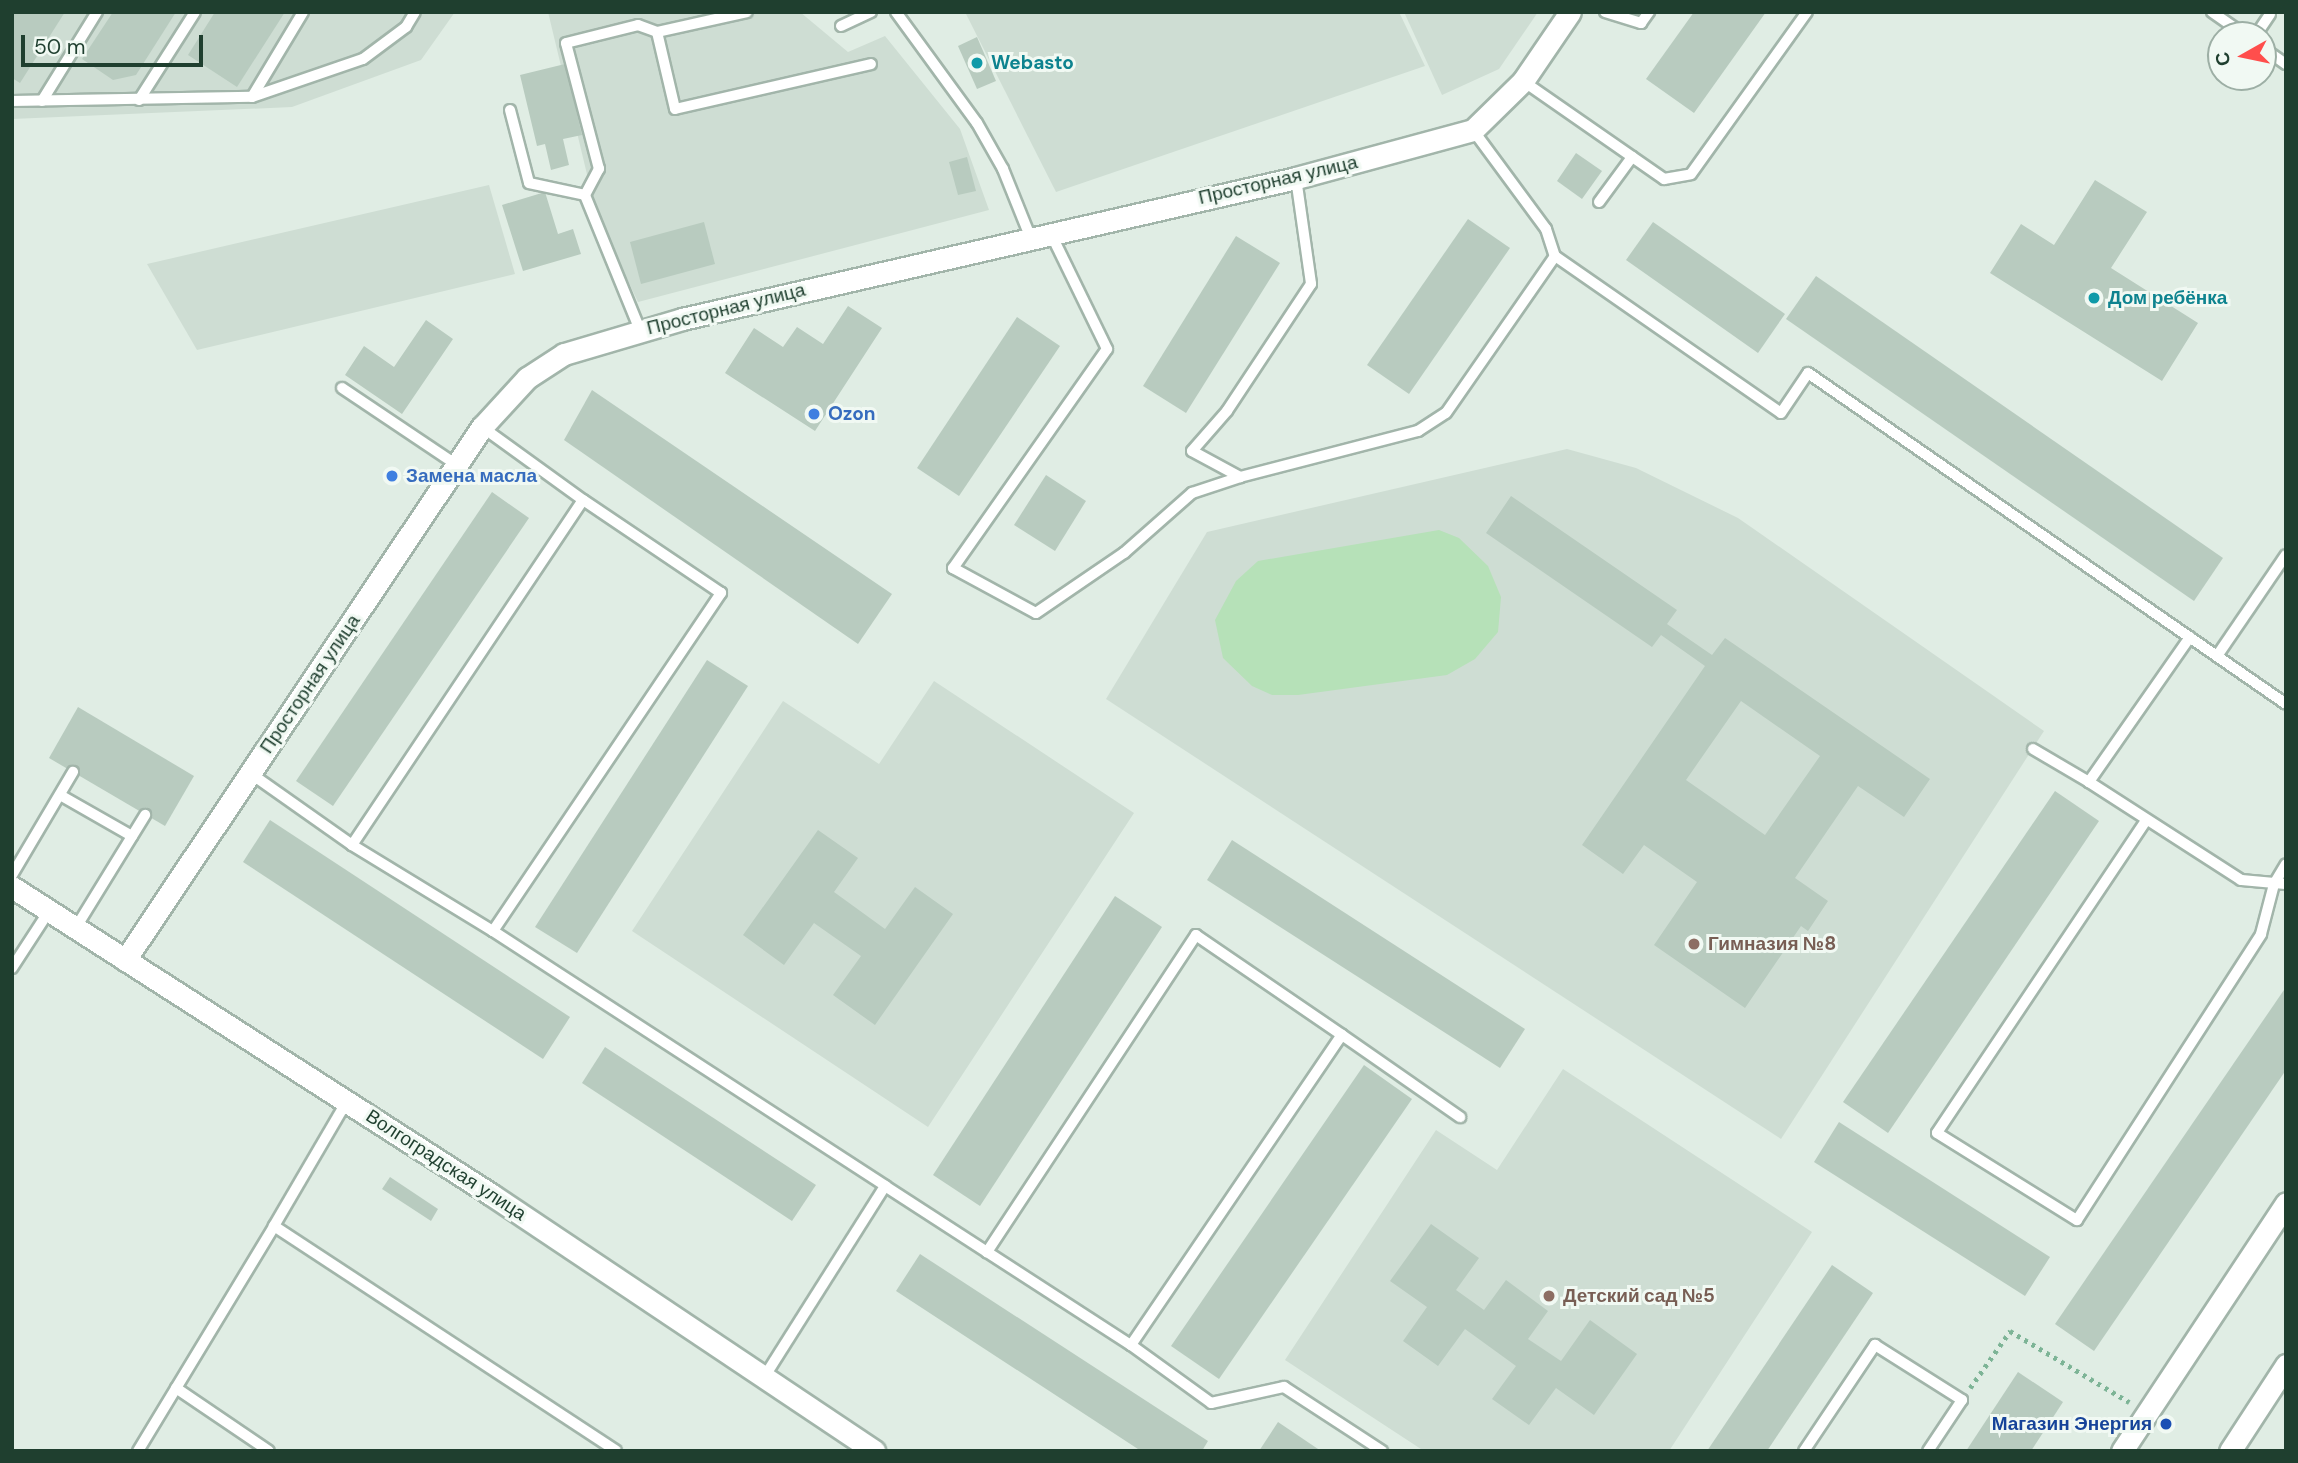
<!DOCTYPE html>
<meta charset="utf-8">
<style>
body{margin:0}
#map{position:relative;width:2298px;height:1463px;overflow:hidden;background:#e0ede4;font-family:"DM Sans",sans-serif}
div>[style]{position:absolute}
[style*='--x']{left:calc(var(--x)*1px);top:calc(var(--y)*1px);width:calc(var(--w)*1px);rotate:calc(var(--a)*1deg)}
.built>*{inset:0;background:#ceddd3}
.green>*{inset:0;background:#b6e1b8}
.building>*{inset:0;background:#b8cbbf}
.path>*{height:4.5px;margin-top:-2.25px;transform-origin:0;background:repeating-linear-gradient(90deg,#7db496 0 3.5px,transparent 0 8.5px)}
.roads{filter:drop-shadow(2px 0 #a2b5aa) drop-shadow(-2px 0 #a2b5aa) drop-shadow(0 2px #a2b5aa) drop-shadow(0 -2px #a2b5aa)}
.service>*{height:10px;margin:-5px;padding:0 5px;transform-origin:5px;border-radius:5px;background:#fff}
.minor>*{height:21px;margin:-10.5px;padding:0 10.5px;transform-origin:10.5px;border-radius:10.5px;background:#fff}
.tertiary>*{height:21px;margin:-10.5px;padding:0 10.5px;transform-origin:10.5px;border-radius:10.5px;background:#fff}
.secondary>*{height:21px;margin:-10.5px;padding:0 10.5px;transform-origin:10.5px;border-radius:10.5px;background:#fff}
.dots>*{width:19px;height:19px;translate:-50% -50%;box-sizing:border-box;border:4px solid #f1f9f3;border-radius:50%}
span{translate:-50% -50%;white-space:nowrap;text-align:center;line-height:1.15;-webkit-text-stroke:6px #f1f9f3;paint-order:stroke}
.culture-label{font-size:19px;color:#0d838f;font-weight:700}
.left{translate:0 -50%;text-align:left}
.street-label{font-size:19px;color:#1f3f2f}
.shop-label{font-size:19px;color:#366cbe;font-weight:700}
.education-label{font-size:19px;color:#785e54;font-weight:700}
.transit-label{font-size:19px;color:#164399;font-weight:700}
.right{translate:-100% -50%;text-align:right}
.frame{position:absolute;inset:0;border:14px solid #1f3f2f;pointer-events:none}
.north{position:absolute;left:2207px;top:21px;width:70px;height:70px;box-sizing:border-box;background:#f1f9f3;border:2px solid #9dafa5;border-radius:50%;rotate:261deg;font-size:19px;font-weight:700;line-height:28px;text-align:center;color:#1f3f2f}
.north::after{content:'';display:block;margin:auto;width:24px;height:32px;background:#ff4e4c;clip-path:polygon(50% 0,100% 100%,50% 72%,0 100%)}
.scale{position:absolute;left:21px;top:35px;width:182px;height:32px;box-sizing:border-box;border:4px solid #1f3f2f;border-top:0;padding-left:9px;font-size:21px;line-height:24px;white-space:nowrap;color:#1f3f2f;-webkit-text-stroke:5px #f1f9f3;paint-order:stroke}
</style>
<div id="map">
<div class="built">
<div style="clip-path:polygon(12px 12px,455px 12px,421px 60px,292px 107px,12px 119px)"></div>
<div style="clip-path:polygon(548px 12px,800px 12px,848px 52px,885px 36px,960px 129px,989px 210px,638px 302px,597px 216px)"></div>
<div style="clip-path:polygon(965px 12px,1399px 12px,1425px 66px,1056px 192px)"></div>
<div style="clip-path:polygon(1404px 12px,1538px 12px,1499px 69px,1442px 95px)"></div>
<div style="clip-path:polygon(489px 185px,515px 274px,197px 350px,147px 264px)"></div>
<div style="clip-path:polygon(1567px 449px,1636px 468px,1738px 518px,2044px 731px,1781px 1139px,1106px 699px,1207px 532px)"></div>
<div style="clip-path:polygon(934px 681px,1134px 813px,928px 1127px,632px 931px,783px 701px,879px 764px)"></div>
<div style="clip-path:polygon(1563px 1069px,1812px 1232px,1669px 1451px,1424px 1451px,1285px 1360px,1436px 1130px,1497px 1170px)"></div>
</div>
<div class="green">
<div style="clip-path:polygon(1439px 530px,1459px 538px,1488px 566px,1501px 597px,1498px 632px,1475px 659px,1447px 675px,1298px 695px,1272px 695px,1252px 686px,1223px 658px,1215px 620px,1236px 581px,1258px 561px)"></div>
</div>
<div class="building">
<div style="clip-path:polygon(12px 12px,65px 12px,20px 83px,12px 78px)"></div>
<div style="clip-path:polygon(113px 12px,176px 12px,136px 75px,113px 80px,82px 59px)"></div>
<div style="clip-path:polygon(215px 12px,285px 12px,237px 87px,188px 55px)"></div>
<div style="clip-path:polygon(1694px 12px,1766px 12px,1694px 113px,1646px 79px)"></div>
<div style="clip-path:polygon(977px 37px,996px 81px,977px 89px,958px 46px)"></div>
<div style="clip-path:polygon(565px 64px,582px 135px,563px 139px,569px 165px,551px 170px,545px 144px,537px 146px,520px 75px)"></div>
<div style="clip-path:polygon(1576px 153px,1602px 171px,1582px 199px,1557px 181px)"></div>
<div style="clip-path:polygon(967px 157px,976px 191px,958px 195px,949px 162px)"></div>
<div style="clip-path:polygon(2095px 180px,2147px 212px,2111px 268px,2198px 323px,2162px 381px,1990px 273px,2021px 224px,2054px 245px)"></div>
<div style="clip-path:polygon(545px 192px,558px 234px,573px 229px,581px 254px,523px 271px,502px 205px)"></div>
<div style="clip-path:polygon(1468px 219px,1510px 248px,1409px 394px,1367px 365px)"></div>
<div style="clip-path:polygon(704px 222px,715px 264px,641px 284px,630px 242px)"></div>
<div style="clip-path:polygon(1653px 222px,1785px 314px,1758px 353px,1626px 260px)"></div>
<div style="clip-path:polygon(1236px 236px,1280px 263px,1186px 413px,1143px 386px)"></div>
<div style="clip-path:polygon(1816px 276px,2223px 558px,2194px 601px,1786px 319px)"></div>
<div style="clip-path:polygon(848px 306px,882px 328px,815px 431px,725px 373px,754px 328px,783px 347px,797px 327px,823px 344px)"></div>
<div style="clip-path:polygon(1017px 317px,1060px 346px,959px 496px,917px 468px)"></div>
<div style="clip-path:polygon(426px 320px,453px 339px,402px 414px,345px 375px,364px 346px,394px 367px)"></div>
<div style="clip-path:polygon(592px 390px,892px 594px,858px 644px,564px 440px)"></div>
<div style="clip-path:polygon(1046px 475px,1086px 501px,1055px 551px,1014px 525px)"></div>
<div style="clip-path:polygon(492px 492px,529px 518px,333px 806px,296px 781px)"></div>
<div style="clip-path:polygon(evenodd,1511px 496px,1677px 610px,1667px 624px,1712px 655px,1725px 638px,1930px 779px,1904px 817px,1858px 786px,1795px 878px,1828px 901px,1808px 931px,1801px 926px,1745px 1008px,1654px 945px,1697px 882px,1644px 845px,1623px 874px,1582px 845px,1705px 666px,1661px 635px,1652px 647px,1486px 533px,1511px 496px,1741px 701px,1820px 756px,1765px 835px,1686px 780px,1741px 701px)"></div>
<div style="clip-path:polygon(707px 660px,748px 686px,577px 953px,535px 927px)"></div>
<div style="clip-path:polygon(78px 707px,194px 776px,165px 826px,49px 758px)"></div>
<div style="clip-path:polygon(2055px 791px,2099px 821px,1888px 1133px,1843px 1102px)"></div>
<div style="clip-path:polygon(270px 820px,570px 1017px,543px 1059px,243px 862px)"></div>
<div style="clip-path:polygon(818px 830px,858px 858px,834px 892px,885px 929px,915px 887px,953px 914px,875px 1025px,833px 995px,861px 956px,814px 923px,784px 965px,743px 935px)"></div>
<div style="clip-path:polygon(1232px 840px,1525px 1029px,1500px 1068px,1207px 880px)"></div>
<div style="clip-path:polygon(1115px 896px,1162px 927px,980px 1206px,933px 1175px)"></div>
<div style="clip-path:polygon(2286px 987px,2286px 1070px,2094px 1351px,2055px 1324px)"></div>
<div style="clip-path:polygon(605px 1047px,816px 1185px,792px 1221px,582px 1083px)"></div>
<div style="clip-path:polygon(1364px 1065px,1412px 1099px,1219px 1379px,1171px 1346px)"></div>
<div style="clip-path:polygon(1839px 1122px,2050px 1257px,2025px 1296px,1814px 1162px)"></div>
<div style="clip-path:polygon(390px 1177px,438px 1209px,431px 1221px,382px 1189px)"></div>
<div style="clip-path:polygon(1431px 1224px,1479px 1258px,1456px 1290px,1484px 1310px,1506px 1280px,1548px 1311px,1528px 1339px,1561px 1361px,1590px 1320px,1637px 1354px,1594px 1415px,1556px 1388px,1529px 1425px,1492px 1399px,1516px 1366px,1465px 1329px,1438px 1366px,1403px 1341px,1427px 1307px,1390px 1281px)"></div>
<div style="clip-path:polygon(920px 1254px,1208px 1441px,1202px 1451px,1141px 1451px,896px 1291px)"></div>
<div style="clip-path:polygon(1832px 1265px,1873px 1293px,1767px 1451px,1707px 1451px)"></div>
<div style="clip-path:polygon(2018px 1372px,2063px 1402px,2031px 1451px,1966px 1451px)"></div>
<div style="clip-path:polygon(1278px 1422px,1321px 1451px,1259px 1451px)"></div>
</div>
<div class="path">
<div style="--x:1970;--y:1388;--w:70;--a:-54.9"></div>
<div style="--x:2010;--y:1331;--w:139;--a:30.8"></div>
</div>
<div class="roads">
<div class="service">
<div style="--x:896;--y:12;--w:137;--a:53.9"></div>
<div style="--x:977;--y:123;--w:53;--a:60.5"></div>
<div style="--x:1003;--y:169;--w:72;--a:68.1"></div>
<div style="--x:1605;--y:12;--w:38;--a:17"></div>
<div style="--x:1641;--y:23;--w:14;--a:-54"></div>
<div style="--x:2212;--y:12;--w:40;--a:34.9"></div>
<div style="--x:841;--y:26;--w:33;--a:-25"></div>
<div style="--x:657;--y:32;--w:79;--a:76.8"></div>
<div style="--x:675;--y:109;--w:201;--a:-12.9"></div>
<div style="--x:2256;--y:35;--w:25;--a:-56"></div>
<div style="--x:2263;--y:48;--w:28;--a:35"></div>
<div style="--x:1523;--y:81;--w:172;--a:34.8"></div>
<div style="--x:1664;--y:179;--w:27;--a:-10"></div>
<div style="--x:1691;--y:174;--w:199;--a:-54.4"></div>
<div style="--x:252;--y:97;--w:99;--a:-59"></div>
<div style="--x:139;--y:100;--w:104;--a:-57.5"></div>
<div style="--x:12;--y:101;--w:240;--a:-1"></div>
<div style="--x:252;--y:97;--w:117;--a:-18.9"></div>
<div style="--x:363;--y:59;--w:54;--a:-36.7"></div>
<div style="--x:406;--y:27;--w:17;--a:-59"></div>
<div style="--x:42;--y:101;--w:105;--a:-58.3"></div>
<div style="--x:510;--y:110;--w:75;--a:75.4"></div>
<div style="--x:529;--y:183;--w:57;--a:12.1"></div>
<div style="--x:1473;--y:130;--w:123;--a:53.6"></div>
<div style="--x:1546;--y:229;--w:28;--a:72"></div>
<div style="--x:1296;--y:178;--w:107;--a:81.9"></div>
<div style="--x:1311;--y:284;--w:152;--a:123.5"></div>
<div style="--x:1227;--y:411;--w:53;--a:131.2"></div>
<div style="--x:1192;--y:451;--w:55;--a:28.4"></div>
<div style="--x:1240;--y:477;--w:184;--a:-14.5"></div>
<div style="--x:1418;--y:431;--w:33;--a:-33"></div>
<div style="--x:1446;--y:413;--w:191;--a:-55.2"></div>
<div style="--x:1555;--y:256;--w:275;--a:34.8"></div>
<div style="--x:1781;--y:413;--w:48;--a:-56"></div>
<div style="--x:1808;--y:373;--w:581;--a:34.7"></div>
<div style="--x:1599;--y:202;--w:56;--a:-53.7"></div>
<div style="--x:1050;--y:232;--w:130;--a:64"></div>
<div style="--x:1107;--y:349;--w:268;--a:125.1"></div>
<div style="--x:953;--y:568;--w:94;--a:28.5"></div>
<div style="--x:1036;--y:613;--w:107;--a:-34.3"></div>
<div style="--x:1124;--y:553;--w:91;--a:-41.4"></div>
<div style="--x:1192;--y:493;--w:51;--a:-18.4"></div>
<div style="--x:640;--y:330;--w:146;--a:-112.2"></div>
<div style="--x:585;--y:195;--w:30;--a:-62"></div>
<div style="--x:599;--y:169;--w:130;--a:-104.7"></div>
<div style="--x:566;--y:43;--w:74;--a:-14"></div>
<div style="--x:638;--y:25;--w:20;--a:20"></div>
<div style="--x:657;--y:32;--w:92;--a:-12.5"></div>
<div style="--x:342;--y:388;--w:138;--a:33.8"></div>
<div style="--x:2190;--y:637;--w:177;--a:124.9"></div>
<div style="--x:2089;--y:782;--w:181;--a:32.8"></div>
<div style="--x:2241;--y:880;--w:45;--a:5.1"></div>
<div style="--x:2217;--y:656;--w:122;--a:-55.7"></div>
<div style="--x:2033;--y:749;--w:65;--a:30.5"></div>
<div style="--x:250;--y:773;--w:125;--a:35.2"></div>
<div style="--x:352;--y:845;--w:165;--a:31.4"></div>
<div style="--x:493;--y:931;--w:468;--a:33"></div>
<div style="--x:885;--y:1186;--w:121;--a:32.9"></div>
<div style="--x:987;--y:1252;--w:171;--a:32.9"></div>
<div style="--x:1131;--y:1345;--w:375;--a:-55.8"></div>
<div style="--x:1342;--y:1035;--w:177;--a:-145.6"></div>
<div style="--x:1196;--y:935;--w:380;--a:123.4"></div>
<div style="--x:60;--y:795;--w:83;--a:29.7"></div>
<div style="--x:2145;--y:822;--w:374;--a:123.8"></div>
<div style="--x:1937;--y:1133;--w:165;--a:31.9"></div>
<div style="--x:2077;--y:1220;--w:340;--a:-57.2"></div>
<div style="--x:2261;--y:934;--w:52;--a:-75.4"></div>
<div style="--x:2274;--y:884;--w:23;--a:-59"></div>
<div style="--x:352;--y:845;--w:415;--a:-56.2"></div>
<div style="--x:583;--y:500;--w:125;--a:-144.1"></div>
<div style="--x:12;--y:875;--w:120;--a:-59.4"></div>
<div style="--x:75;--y:929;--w:134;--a:-58.4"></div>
<div style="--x:493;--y:931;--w:408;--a:-56"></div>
<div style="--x:721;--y:593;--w:166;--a:-146"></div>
<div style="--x:12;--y:968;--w:68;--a:-57"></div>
<div style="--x:1342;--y:1035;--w:144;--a:34.8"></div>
<div style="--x:347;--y:1101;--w:145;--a:120.3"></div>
<div style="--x:274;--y:1226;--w:409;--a:33.3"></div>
<div style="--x:1131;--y:1345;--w:99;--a:35.9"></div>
<div style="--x:1211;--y:1403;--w:75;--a:-12.4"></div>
<div style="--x:1284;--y:1387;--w:117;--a:33.1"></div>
<div style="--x:763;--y:1379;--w:228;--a:-57.7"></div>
<div style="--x:176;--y:1388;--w:112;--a:34.1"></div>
<div style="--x:138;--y:1451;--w:263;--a:-58.8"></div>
<div style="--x:1804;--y:1451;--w:128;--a:-56.2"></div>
<div style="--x:1875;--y:1345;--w:103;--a:32.3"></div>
<div style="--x:1962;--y:1400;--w:61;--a:123.7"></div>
</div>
<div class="minor">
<div style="--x:2122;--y:1451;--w:297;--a:-56.5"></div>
</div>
<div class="tertiary">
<div style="--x:125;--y:960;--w:642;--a:-56.19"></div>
<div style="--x:482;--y:427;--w:67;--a:-47.4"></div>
<div style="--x:527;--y:378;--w:44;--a:-33"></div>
<div style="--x:564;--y:354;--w:123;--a:-16.5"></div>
<div style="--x:682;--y:319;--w:630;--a:-12.93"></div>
<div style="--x:1296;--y:178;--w:183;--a:-15.2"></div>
<div style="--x:1473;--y:130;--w:70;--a:-44.4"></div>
<div style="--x:1523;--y:81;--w:83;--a:-55.7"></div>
</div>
<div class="secondary">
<div style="--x:12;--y:887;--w:570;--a:32.69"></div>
<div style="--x:492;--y:1195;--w:460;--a:33.8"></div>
<div style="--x:2230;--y:1451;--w:103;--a:-56.9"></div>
</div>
</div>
<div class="dots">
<div style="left:977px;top:63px;background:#0f9aa8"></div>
<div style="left:2094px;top:298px;background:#0f9aa8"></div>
<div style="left:814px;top:414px;background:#3f7fe0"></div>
<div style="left:392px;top:476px;background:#3f7fe0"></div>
<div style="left:1694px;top:944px;background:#8d6e63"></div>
<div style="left:1549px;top:1296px;background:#8d6e63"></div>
<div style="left:2166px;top:1424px;background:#1a4fb4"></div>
</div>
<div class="culture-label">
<span class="left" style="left:991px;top:63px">Webasto</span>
<span class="left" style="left:2108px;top:298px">Дом ребёнка</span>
</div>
<div class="street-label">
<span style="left:1278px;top:180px;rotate:-13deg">Просторная улица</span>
<span style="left:726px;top:309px;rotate:-14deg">Просторная улица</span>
<span style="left:310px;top:684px;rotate:-56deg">Просторная улица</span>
<span style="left:446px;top:1165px;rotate:33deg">Волгоградская улица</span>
</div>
<div class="shop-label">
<span class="left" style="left:828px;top:414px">Ozon</span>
<span class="left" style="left:406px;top:476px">Замена масла</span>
</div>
<div class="education-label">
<span class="left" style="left:1708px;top:944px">Гимназия №8</span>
<span class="left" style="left:1563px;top:1296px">Детский сад №5</span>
</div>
<div class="transit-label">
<span class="right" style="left:2152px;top:1424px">Магазин Энергия</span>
</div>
<div class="frame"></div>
<div class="north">С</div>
<div class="scale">50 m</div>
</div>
